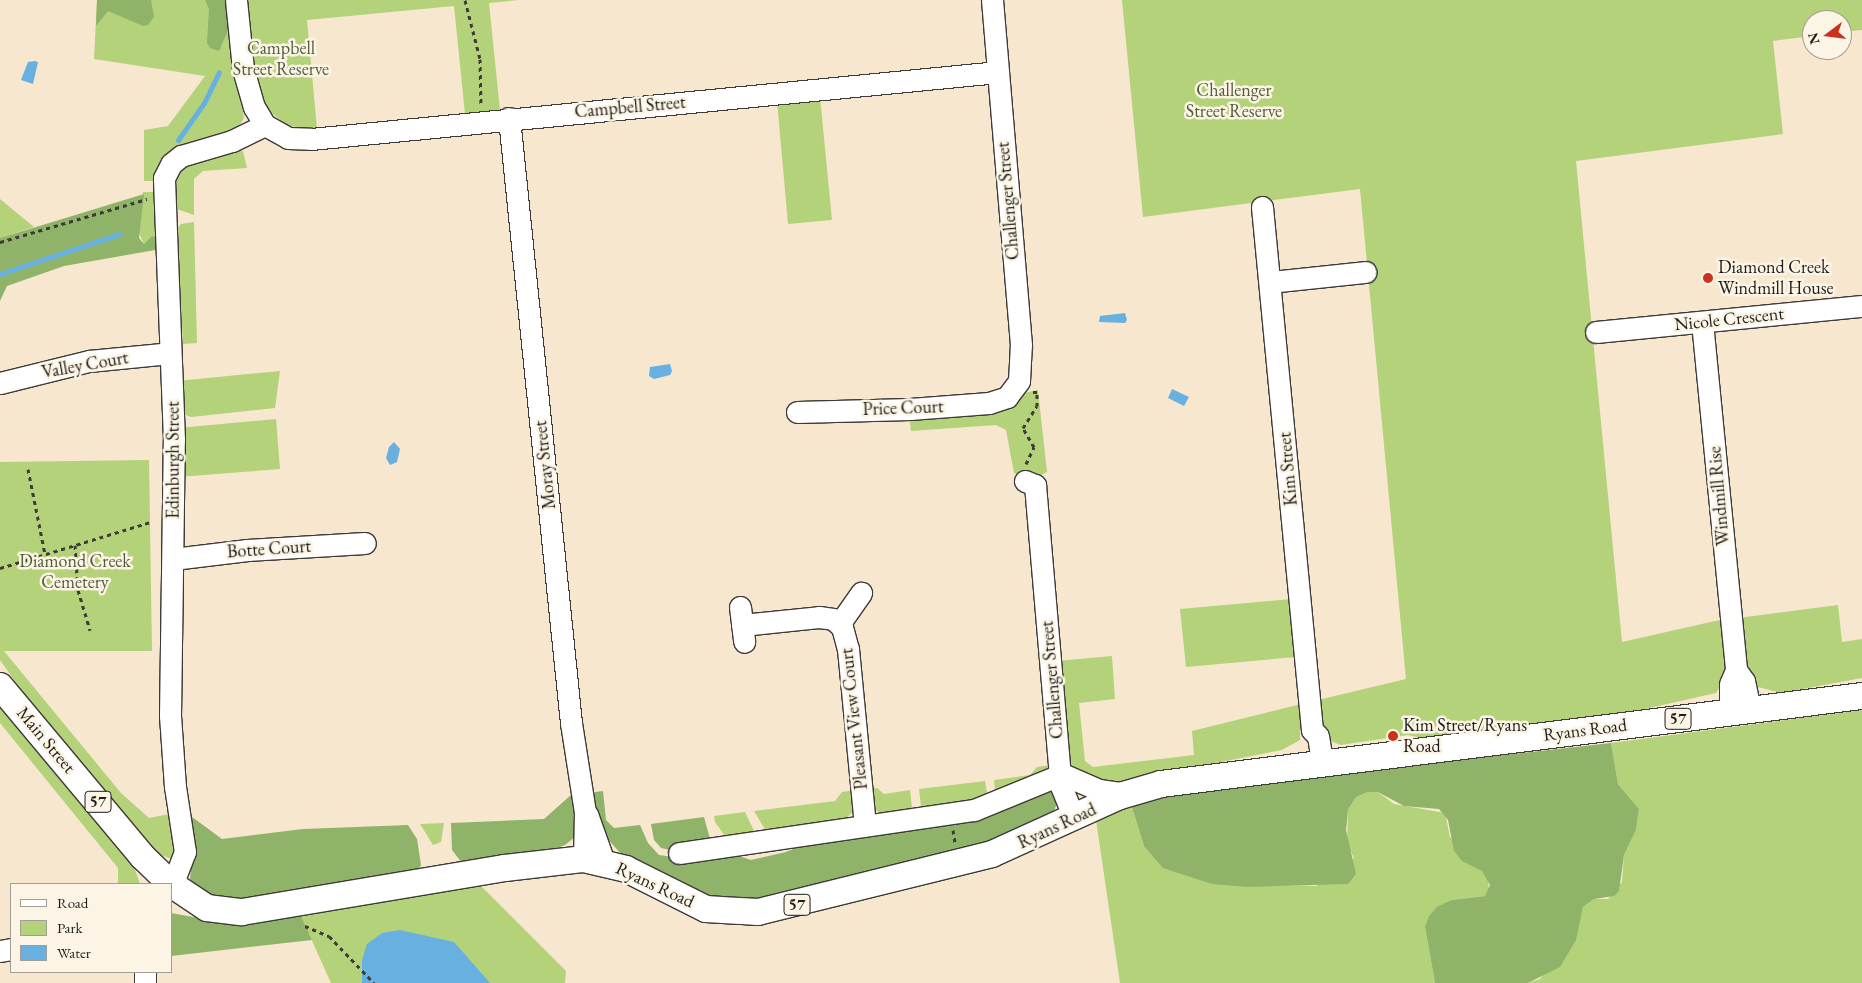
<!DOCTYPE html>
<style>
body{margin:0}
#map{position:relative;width:1862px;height:983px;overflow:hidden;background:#f7e7cf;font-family:"EB Garamond",serif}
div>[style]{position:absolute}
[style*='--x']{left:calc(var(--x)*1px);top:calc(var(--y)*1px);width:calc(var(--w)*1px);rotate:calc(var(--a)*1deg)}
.green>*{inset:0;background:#b4d279}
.forest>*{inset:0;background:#8fb469}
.water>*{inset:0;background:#68b0df}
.stream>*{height:5px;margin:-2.5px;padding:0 2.5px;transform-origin:2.5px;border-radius:2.5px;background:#68b0df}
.path>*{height:3px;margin-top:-1.5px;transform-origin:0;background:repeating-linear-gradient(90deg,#3d3a37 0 4px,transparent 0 8px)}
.roads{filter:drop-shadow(1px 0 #3d3a37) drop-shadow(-1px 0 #3d3a37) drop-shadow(0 1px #3d3a37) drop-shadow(0 -1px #3d3a37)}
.minor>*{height:21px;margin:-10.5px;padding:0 10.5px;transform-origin:10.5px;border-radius:10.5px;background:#fff}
.major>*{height:26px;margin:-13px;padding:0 13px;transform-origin:13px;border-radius:13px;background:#fff}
.dots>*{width:14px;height:14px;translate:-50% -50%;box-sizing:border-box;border:2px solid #fcf5e5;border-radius:50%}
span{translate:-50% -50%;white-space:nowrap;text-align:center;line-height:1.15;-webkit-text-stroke:5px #fcf5e5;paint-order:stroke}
.shield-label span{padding:1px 4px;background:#fcf5e5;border:1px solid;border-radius:4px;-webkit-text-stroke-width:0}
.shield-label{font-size:16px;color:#1c1c1c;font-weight:700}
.park-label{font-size:18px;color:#515c3d}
.street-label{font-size:18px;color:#1c1c1c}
.poi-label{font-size:18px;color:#1c1c1c}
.left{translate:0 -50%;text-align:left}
.legend{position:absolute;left:10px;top:883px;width:162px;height:90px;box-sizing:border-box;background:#fcf5e5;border:1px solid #a29e95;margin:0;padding:6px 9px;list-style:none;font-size:15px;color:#1c1c1c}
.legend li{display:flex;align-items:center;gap:10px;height:25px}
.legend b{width:25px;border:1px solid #a29e95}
.north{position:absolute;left:1802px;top:10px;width:50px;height:50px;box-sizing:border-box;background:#fcf5e5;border:1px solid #a29e95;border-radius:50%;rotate:255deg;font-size:14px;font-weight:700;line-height:20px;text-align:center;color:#1c1c1c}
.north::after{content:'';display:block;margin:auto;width:18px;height:22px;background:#c8321e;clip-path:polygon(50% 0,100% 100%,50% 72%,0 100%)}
</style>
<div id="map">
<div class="green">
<div style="clip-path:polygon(97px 0,229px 0,244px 118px,239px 126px,155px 181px,144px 181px,144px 130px,168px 126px,205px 76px,94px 59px)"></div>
<div style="clip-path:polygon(246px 0,519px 0,489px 3px,500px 110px,465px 114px,454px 6px,307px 20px,317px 129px,288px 126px,264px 107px,252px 60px)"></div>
<div style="clip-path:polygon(1122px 0,1862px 0,1862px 30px,1842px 32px,1842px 20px,1812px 20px,1812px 36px,1773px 41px,1783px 134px,1576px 161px,1622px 642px,1724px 619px,1725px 678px,1716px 693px,1627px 713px,1426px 739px,1408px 735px,1341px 745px,1325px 739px,1318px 700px,1406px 679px,1360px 189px,1143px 217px)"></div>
<div style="clip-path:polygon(820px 97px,832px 220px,788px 224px,777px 101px)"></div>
<div style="clip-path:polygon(238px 150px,243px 151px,247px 168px,203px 171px,194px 179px,194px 215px,174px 208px,174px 179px,182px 166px,215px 152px)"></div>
<div style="clip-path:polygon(143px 192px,155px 192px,161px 230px,144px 244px,139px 233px)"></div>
<div style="clip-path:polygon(0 199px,34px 227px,0 238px)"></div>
<div style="clip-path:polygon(194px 222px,197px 343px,183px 344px,177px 229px,181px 224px)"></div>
<div style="clip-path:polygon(280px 371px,275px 408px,191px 417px,178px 412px,177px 381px)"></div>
<div style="clip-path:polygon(1038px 390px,1047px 472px,1034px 479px,1014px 473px,1006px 430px,996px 425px,911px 431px,909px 416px)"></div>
<div style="clip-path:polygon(276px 419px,280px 469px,178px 477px,178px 428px)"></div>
<div style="clip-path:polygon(149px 460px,152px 651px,4px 651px,121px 793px,149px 818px,174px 813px,178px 839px,173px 857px,169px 858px,161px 855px,147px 841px,40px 717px,0 660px,0 462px)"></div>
<div style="clip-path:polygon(1291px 599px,1296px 657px,1186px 667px,1180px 609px)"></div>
<div style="clip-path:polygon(1838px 605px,1842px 642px,1862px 639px,1862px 678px,1781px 693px,1758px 687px,1748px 680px,1738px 618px)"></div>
<div style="clip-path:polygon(1112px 656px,1115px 699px,1079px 703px,1085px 761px,1093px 767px,1194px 755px,1192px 731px,1301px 704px,1300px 740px,1282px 750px,1123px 781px,1105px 783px,1072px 769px,1066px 760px,1056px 661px)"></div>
<div style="clip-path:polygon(0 702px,133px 864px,140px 884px,118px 884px,118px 868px,0 723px)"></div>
<div style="clip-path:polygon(1862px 710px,1862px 983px,1528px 983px,1540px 979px,1580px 918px,1583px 907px,1594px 899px,1608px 899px,1622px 882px,1624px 855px,1636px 830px,1639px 809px,1618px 784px,1611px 743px)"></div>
<div style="clip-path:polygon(1051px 765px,1050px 768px,995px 790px,994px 780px,1030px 775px,1037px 767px)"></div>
<div style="clip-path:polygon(985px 781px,988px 799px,924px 811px,921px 806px,919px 789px)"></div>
<div style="clip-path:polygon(877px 788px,884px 794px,910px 790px,912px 808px,880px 814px,872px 806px,868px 789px)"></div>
<div style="clip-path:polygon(855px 790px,854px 810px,846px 819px,766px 831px,754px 811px,835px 801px,842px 792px)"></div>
<div style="clip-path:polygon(1368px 792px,1378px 792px,1394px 804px,1445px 813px,1450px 837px,1488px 877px,1489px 891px,1485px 896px,1450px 900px,1425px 927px,1435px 983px,1120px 983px,1096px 820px,1131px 804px,1144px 846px,1212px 884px,1316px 886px,1354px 858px,1347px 843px,1348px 810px,1356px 797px)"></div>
<div style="clip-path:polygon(745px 812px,755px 833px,725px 836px,715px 822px,714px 816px)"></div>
<div style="clip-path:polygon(444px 823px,441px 842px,433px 845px,420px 824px)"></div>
<div style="clip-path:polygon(478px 883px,566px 971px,565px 983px,331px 983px,300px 914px)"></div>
</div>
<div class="forest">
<div style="clip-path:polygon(97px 0,151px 0,154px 17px,148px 25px,143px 26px,108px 11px,96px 26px)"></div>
<div style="clip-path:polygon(205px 0,229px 0,230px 26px,219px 51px,210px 48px,207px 43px,209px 9px)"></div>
<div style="clip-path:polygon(144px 194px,139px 238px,144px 244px,151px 237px,161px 234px,161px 249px,64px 266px,7px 286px,0 301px,0 238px)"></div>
<div style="clip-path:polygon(1611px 743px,1618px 784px,1639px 809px,1636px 830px,1624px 855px,1619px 891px,1614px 896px,1594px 899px,1583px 907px,1576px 940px,1560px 967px,1528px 983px,1435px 983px,1425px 927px,1429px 916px,1437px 907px,1451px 900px,1485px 896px,1490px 885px,1482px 871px,1462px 861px,1454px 851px,1448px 820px,1439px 809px,1404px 806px,1378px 792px,1368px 792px,1356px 797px,1348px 810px,1346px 830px,1356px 874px,1348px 884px,1248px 887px,1212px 884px,1163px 868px,1144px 846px,1131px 804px,1149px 798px,1316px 776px)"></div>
<div style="clip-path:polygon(1050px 790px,1057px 803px,1053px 814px,995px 842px,770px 901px,711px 899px,623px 856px,604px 835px,588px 793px,603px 791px,606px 820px,614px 828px,640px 825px,648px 843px,659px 855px,674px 857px,727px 852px,751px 860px,786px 852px,818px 839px)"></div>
<div style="clip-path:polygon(572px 794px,576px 829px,575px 837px,565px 845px,549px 851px,462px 863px,452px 850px,451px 823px,544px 819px)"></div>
<div style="clip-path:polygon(184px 811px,222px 839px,303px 829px,408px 825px,417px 839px,421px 865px,418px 871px,315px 892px,220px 901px,192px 885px,190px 880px,192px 856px)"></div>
<div style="clip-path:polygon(704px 817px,710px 839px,670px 850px,661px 848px,654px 840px,651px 824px)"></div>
<div style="clip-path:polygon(171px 913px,232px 924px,300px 914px,312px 940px,171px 956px)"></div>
</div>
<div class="water">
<div style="clip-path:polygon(35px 61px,38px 62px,33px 84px,21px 80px,28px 62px)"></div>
<div style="clip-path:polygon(1125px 313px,1127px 320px,1125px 323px,1099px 322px,1100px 316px)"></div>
<div style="clip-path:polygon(670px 364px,672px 371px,670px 375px,654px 379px,649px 376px,650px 367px)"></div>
<div style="clip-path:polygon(1172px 389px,1189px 397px,1184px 406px,1168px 398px)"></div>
<div style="clip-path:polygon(394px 442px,400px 449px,397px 462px,390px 465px,386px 458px,389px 447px)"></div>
<div style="clip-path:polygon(400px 930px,454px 942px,490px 983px,362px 983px,362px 960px,367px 944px,382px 933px)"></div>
</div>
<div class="stream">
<div style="--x:178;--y:140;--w:45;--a:-54.9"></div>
<div style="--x:204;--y:103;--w:34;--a:-64"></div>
<div style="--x:0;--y:274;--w:126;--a:-18.6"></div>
</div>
<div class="path">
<div style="--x:465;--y:0;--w:61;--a:75.7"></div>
<div style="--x:480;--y:59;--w:46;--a:88.8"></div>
<div style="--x:0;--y:242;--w:153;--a:-16.3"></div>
<div style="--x:1026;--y:464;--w:19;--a:-65"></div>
<div style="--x:1034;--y:447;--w:22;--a:-120"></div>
<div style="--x:1023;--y:428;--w:26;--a:-58"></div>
<div style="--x:1037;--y:406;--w:14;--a:-90"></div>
<div style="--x:1037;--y:392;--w:4;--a:180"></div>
<div style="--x:28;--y:469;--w:87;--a:78.7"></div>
<div style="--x:75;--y:545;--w:45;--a:86.2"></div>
<div style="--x:78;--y:590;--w:42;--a:73.3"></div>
<div style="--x:0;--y:568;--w:157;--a:-17"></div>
<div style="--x:953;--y:830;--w:13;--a:81"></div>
<div style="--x:305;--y:926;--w:26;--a:23"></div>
<div style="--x:329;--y:936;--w:65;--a:46.2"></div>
</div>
<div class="roads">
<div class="minor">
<div style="--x:236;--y:0;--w:69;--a:84.2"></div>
<div style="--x:243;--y:69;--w:40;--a:74"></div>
<div style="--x:254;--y:107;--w:21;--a:59"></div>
<div style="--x:265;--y:125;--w:26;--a:29"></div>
<div style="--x:288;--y:138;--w:23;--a:2"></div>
<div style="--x:311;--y:139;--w:690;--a:-5.57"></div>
<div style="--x:509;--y:118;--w:608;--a:84.15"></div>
<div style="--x:571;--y:723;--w:90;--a:81.1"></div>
<div style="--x:585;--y:812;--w:47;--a:91.2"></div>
<div style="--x:1262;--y:207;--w:525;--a:84.54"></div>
<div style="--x:1312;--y:730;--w:8;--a:45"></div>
<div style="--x:1318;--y:736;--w:26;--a:81"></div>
<div style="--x:1270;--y:282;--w:96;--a:-6"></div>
<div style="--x:1702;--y:322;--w:350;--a:84.4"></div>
<div style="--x:1736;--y:670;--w:15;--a:113"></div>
<div style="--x:1730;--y:684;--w:28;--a:90"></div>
<div style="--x:1596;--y:332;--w:267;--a:-5.6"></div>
<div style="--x:0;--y:383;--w:92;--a:-13.9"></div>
<div style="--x:89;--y:361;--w:81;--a:-5.6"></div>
<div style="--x:797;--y:412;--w:113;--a:-1.5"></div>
<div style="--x:910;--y:409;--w:79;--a:-4.3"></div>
<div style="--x:989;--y:403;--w:19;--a:-18"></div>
<div style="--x:1007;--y:397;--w:20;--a:-53"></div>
<div style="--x:1019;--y:381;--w:36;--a:-87"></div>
<div style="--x:1021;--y:345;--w:346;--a:-94.8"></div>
<div style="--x:1025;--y:481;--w:11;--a:22"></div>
<div style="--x:1035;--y:485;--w:302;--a:85.1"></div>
<div style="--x:1061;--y:786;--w:35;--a:68"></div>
<div style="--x:173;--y:559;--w:75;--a:-6.9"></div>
<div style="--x:247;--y:550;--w:118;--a:-3.4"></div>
<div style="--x:740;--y:607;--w:35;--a:83"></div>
<div style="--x:840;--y:623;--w:37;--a:-55"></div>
<div style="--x:742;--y:625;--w:77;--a:-5.9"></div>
<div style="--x:819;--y:617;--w:14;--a:8"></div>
<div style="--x:833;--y:619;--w:12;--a:42"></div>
<div style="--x:842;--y:627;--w:23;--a:75"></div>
<div style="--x:848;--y:649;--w:177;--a:84.5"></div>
<div style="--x:1736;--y:670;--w:14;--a:54"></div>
<div style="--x:1744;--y:681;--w:30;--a:78"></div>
<div style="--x:1062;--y:774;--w:40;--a:23.4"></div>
<div style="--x:1099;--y:790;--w:28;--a:8"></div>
<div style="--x:587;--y:814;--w:51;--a:70.5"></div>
<div style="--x:679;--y:853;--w:298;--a:-8.3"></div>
<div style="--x:974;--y:810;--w:95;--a:-22.2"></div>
<div style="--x:171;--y:888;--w:39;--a:-69"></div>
<div style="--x:185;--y:852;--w:66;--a:-98.7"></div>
<div style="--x:175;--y:787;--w:71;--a:-94"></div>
<div style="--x:170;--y:716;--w:276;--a:-89.2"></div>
<div style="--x:174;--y:440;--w:262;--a:-92.2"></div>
<div style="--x:164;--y:178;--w:16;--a:-63"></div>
<div style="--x:171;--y:164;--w:13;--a:-39"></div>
<div style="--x:181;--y:156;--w:53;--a:-16.4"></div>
<div style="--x:232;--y:141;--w:37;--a:-26"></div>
<div style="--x:0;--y:951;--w:11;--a:-10"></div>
<div style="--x:145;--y:983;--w:11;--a:-90"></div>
</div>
<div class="major">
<div style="--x:0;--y:686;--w:223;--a:50.1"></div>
<div style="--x:143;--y:857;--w:39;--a:44"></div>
<div style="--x:171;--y:884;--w:43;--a:33.7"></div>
<div style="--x:207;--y:908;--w:35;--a:7"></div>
<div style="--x:242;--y:912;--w:267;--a:-9.5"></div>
<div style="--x:505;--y:868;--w:80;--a:-6.5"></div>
<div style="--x:584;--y:859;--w:43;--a:13.4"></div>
<div style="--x:626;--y:869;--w:89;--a:26.6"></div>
<div style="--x:706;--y:909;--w:52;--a:3.3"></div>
<div style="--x:758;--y:912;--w:241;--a:-13.9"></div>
<div style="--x:992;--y:854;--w:141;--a:-24.4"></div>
<div style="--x:1120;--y:796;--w:43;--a:-16.3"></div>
<div style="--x:1161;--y:784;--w:707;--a:-7.16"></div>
</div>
</div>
<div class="dots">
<div style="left:1708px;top:278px;background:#c8321e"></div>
<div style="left:1393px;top:736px;background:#c8321e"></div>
</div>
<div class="shield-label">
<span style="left:1678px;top:719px">57</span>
<span style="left:98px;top:802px">57</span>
<span style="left:797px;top:905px">57</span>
</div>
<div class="park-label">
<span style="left:281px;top:59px">Campbell<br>Street Reserve</span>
<span style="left:1234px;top:101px">Challenger<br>Street Reserve</span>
<span style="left:75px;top:572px">Diamond Creek<br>Cemetery</span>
</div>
<div class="street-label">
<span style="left:630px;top:107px;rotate:-5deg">Campbell Street</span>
<span style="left:1008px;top:201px;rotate:-95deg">Challenger Street</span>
<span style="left:1729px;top:319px;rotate:-6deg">Nicole Crescent</span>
<span style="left:85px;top:365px;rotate:-10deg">Valley Court</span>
<span style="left:903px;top:408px;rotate:-2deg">Price Court</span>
<span style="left:173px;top:460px;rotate:-90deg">Edinburgh Street</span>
<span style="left:545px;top:465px;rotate:-96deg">Moray Street</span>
<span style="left:1288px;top:469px;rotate:-95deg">Kim Street</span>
<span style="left:1719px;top:496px;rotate:-95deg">Windmill Rise</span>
<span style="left:269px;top:549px;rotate:-4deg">Botte Court</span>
<span style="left:1052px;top:680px;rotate:-95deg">Challenger Street</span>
<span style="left:854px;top:719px;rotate:-96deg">Pleasant View Court</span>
<span style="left:1585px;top:730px;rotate:-7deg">Ryans Road</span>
<span style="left:46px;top:740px;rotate:50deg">Main Street</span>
<span style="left:1057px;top:826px;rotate:-25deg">Ryans Road</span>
<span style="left:655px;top:885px;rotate:25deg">Ryans Road</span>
</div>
<div class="poi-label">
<span class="left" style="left:1718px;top:278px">Diamond Creek<br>Windmill House</span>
<span class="left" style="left:1403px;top:736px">Kim Street/Ryans<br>Road</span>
</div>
<ul class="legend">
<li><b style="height:6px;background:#fff"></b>Road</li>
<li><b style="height:14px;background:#b4d279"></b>Park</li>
<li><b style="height:14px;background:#68b0df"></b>Water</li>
</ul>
<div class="north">N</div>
</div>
